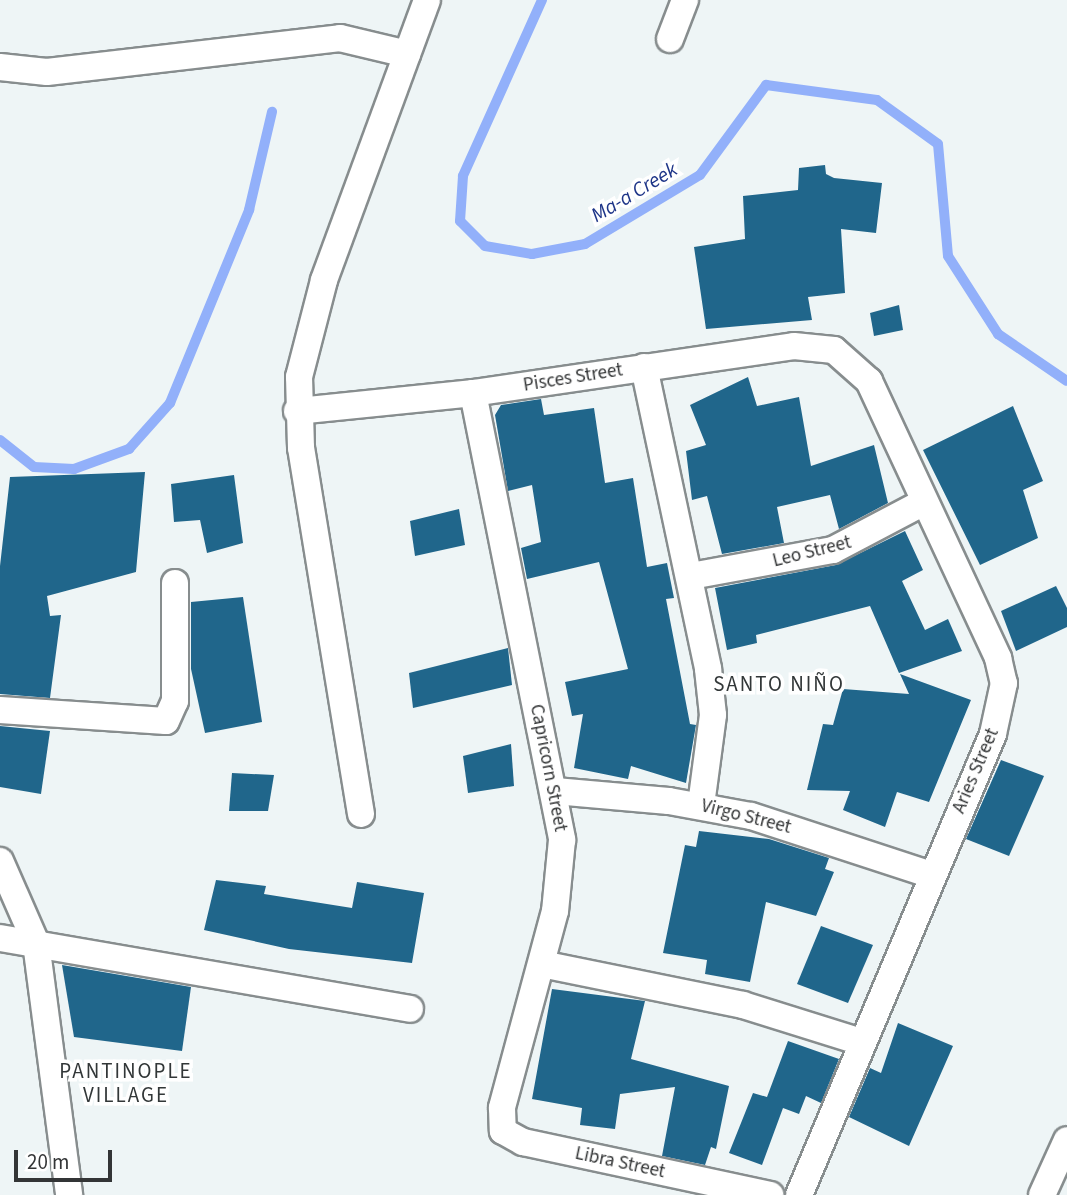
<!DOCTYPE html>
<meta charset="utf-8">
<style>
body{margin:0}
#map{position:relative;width:1067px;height:1195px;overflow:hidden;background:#eef5f6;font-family:"Source Sans 3",sans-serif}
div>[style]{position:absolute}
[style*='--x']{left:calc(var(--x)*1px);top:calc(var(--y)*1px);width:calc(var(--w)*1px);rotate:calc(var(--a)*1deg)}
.stream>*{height:10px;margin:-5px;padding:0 5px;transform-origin:5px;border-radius:5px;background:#92b0fa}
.building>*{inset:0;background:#20668b}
.roads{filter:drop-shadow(2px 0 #878d8e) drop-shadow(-2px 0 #878d8e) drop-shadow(0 2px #878d8e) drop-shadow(0 -2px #878d8e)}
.minor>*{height:26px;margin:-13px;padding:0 13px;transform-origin:13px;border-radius:13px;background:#fff}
span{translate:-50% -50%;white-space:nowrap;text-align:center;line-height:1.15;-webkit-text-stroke:7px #fff;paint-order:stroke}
.street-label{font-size:19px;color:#333536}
.water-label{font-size:21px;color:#1e3588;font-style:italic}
.neighbourhood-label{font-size:21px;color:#323738;letter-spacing:2px}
.scale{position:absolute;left:14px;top:1150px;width:98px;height:32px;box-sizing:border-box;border:4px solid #333536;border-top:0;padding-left:9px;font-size:21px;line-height:24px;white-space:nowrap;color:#333536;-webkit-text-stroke:5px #fff;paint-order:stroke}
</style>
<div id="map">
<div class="stream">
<div style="--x:542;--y:0;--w:193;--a:114.2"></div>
<div style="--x:463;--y:176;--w:45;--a:93.8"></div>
<div style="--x:460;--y:221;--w:35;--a:45"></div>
<div style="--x:485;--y:246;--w:48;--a:9.7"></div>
<div style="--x:532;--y:254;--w:54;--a:-10.7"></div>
<div style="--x:585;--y:244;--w:134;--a:-31"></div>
<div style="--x:700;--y:175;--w:112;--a:-53.7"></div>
<div style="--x:766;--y:85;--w:112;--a:7.7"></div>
<div style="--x:877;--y:100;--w:75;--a:35.8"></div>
<div style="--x:938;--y:144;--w:112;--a:84.9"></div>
<div style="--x:948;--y:256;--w:93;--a:57.3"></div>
<div style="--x:998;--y:334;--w:83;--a:34.3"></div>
<div style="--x:0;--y:440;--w:43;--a:38.5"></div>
<div style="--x:34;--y:467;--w:40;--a:2.9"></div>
<div style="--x:74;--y:469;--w:59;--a:-20"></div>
<div style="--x:129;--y:449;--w:62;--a:-48.3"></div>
<div style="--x:170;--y:403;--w:209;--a:-67.7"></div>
<div style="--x:249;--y:210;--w:101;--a:-76.8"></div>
</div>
<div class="building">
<div style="clip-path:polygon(825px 165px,826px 174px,834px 178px,882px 183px,876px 233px,841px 229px,845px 293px,808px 297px,812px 320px,706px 329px,694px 247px,745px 239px,743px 196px,798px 190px,799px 168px)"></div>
<div style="clip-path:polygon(899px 305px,903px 330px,874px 336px,870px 313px)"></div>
<div style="clip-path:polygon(748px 377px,757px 406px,799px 397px,811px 466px,874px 445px,888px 503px,839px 529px,830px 495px,777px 507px,784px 543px,722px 554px,707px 496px,692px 500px,686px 451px,706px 445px,690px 405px)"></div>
<div style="clip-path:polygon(541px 399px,544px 415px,594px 408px,605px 483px,633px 478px,647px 567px,667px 563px,674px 598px,666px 599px,690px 724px,696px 725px,686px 783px,631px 766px,628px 779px,574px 768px,583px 714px,572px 716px,565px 682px,628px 669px,599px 562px,527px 579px,521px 548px,541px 542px,532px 485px,508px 491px,495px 415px,501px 405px)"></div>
<div style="clip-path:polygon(1013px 406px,1043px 481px,1023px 490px,1038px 538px,980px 565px,923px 450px)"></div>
<div style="clip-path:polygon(145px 472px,136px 572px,47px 596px,50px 616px,61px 615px,50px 698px,0 694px,0 566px,10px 477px)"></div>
<div style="clip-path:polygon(234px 475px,243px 543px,207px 553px,200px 520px,174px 522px,171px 484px)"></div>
<div style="clip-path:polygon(459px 509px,465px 545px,415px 556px,410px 521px)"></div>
<div style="clip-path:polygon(905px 531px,923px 570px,902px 581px,925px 630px,948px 619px,962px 651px,899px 673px,870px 606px,756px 635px,757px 643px,727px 650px,715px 588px,836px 565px)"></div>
<div style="clip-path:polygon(1056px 586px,1067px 608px,1067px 627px,1016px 651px,1001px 611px)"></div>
<div style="clip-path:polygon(243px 597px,262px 722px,205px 733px,191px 669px,191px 602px)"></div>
<div style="clip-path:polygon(508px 648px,512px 685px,413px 708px,409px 673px)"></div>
<div style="clip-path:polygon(900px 674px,971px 700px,929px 802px,897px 792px,885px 827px,843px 810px,850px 791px,807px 790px,823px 724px,833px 725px,843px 689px,909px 694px)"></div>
<div style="clip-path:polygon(0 726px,50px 731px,41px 794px,0 787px)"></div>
<div style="clip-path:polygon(511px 744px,514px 786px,468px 793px,463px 756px)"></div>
<div style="clip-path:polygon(1001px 760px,1044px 776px,1009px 856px,966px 839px)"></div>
<div style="clip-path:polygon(232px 773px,274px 775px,268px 811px,229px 811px)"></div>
<div style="clip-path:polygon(699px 831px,769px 839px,829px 858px,825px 869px,834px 872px,816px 916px,766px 902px,750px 982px,705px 974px,707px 960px,663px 953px,685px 845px,696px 847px)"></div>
<div style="clip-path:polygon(216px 880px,266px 886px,264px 894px,352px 908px,357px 882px,424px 893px,412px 963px,289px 949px,204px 930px)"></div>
<div style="clip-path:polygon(821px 926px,873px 945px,848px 1003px,797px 984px)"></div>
<div style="clip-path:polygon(62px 965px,191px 987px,182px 1051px,74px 1037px)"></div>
<div style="clip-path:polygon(552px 989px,645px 1001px,631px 1059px,729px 1086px,716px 1149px,711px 1147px,705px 1165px,662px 1156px,675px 1087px,620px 1094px,615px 1129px,580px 1125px,582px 1108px,532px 1099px)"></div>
<div style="clip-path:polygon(898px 1023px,953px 1046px,909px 1146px,849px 1117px,870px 1068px,881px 1073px)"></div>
<div style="clip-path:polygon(788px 1041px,839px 1059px,821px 1103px,806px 1096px,799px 1114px,783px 1108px,762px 1165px,729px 1153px,753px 1093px,767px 1097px)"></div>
</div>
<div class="roads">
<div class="minor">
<div style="--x:670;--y:39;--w:42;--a:-69"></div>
<div style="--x:0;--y:67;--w:47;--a:6.1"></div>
<div style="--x:47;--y:72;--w:295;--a:-6.6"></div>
<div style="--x:340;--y:38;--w:69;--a:13.4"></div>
<div style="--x:644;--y:367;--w:309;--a:78"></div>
<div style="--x:708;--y:669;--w:46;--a:83.8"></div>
<div style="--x:713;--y:715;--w:91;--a:97.6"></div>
<div style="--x:473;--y:393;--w:456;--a:78.7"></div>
<div style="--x:562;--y:840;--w:71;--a:95.6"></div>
<div style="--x:555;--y:911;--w:204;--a:105.1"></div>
<div style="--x:502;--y:1108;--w:23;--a:88"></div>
<div style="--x:503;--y:1131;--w:23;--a:29"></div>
<div style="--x:523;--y:1142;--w:253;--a:12.1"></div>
<div style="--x:297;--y:411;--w:177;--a:-5.8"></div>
<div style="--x:473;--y:393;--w:324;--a:-8.3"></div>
<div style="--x:794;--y:346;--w:40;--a:5.7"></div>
<div style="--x:834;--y:350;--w:47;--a:41.5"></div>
<div style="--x:869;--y:381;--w:306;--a:65"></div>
<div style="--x:998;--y:658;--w:26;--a:77"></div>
<div style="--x:1004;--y:683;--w:52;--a:102.2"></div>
<div style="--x:993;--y:734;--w:500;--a:112.82"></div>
<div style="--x:691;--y:576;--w:144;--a:-10.4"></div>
<div style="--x:833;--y:550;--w:103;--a:-27.8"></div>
<div style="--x:0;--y:710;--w:166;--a:3.8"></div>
<div style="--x:166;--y:721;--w:22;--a:-66"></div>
<div style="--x:175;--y:701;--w:118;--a:-90"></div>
<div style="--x:555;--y:791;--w:114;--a:5"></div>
<div style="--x:669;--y:801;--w:83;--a:10.4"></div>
<div style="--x:751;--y:816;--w:189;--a:18.1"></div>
<div style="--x:361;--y:814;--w:371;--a:-99.3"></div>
<div style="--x:301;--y:448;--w:71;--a:-91.6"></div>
<div style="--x:299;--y:377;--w:100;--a:-75.5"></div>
<div style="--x:324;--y:280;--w:298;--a:-69.8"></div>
<div style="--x:0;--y:861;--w:90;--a:66.3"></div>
<div style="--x:36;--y:943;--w:254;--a:82.5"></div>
<div style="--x:0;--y:938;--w:416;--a:9.8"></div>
<div style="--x:542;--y:964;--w:205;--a:11.5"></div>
<div style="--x:743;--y:1005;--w:124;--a:17.4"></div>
<div style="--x:1042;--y:1195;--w:60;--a:-65.6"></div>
</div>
</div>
<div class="street-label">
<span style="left:573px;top:378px;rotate:-9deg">Pisces Street</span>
<span style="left:812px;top:552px;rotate:-14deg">Leo Street</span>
<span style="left:548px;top:768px;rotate:79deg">Capricorn Street</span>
<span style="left:976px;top:771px;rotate:-67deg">Aries Street</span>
<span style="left:746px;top:817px;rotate:14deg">Virgo Street</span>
<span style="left:620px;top:1163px;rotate:12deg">Libra Street</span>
</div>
<div class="water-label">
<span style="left:634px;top:192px;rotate:-31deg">Ma-a Creek</span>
</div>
<div class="neighbourhood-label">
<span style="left:779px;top:684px">SANTO NIÑO</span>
<span style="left:126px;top:1083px">PANTINOPLE<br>VILLAGE</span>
</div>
<div class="scale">20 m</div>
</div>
